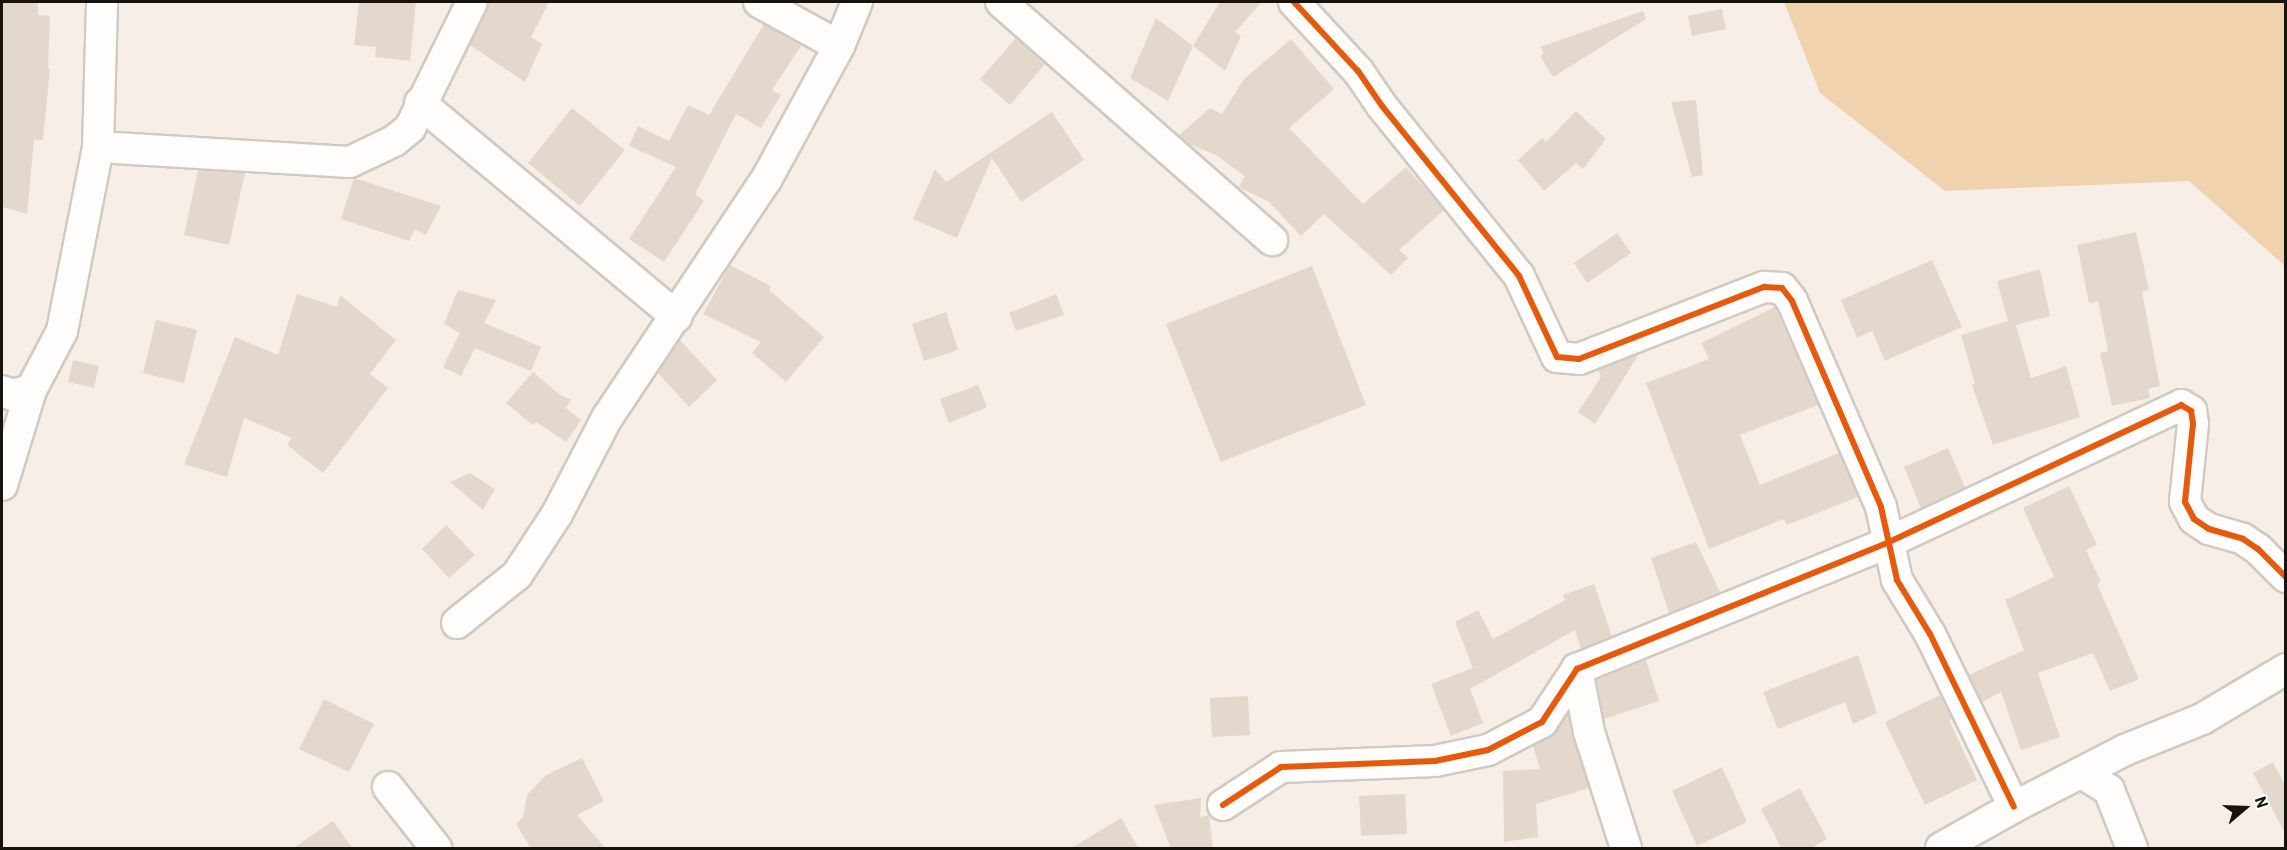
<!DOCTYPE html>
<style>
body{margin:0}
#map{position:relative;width:2287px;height:850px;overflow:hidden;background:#f7efe7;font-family:Barlow,sans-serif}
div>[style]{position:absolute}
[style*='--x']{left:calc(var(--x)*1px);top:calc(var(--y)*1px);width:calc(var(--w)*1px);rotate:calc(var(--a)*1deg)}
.green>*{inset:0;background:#f0d2af}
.building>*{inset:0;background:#e3d8cb}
.roads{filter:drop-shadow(2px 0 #d0cac3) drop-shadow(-2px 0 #d0cac3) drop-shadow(0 2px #d0cac3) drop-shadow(0 -2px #d0cac3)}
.street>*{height:30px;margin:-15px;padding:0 15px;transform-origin:15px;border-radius:15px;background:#fefdfb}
.cycleway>*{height:6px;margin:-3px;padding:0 3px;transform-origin:3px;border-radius:3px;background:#e8590c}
span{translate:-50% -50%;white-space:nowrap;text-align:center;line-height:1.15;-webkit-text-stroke:4.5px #fff;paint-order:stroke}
.frame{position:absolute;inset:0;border:3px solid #17130d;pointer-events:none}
.north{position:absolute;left:2215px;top:778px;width:60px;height:60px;-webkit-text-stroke:4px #fff;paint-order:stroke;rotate:71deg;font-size:16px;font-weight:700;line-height:24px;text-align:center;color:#17130d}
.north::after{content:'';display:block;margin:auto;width:21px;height:27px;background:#17130d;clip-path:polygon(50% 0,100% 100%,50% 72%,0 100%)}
</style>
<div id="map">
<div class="green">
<div style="clip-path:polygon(1784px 2px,2285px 2px,2285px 266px,2189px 181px,1945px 191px,1820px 93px)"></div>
</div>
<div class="building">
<div style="clip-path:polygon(2px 2px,38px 2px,38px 15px,50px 16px,48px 68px,50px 69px,43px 140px,34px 140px,27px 214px,2px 207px)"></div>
<div style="clip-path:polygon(359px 2px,416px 2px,410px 61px,375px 57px,376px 47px,354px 45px)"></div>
<div style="clip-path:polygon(489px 2px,549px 2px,531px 37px,542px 44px,525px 82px,470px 45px)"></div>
<div style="clip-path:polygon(1220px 2px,1262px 2px,1235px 32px,1241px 36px,1225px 71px,1193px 46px)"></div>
<div style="clip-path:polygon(1722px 9px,1726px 29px,1692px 36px,1688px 16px)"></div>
<div style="clip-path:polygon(1643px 11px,1646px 19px,1553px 77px,1540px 56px,1544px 53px,1540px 47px)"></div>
<div style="clip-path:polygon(1156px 18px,1193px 46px,1168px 101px,1130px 78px)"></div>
<div style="clip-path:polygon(764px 24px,801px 46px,772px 90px,781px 95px,761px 128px,736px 114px,695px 194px,704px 201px,664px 262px,629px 239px,676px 167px,629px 146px,638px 126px,669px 141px,688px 105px,709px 115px)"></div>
<div style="clip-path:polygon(1016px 38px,1045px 64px,1010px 105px,980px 79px)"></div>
<div style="clip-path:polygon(1291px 39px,1334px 89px,1289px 128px,1363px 204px,1406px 167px,1444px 210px,1399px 250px,1408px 258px,1391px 275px,1324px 214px,1301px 236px,1269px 202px,1239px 187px,1245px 176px,1216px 155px,1187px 143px,1179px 135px,1210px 108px,1222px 114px,1244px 79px)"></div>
<div style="clip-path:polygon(1696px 100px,1703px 175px,1692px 177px,1671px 102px)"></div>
<div style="clip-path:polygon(572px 108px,625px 150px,580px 206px,528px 163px)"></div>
<div style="clip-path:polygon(1576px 111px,1606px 139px,1583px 169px,1576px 163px,1544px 191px,1518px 160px,1542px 138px,1546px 142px)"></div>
<div style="clip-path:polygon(1052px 112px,1084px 160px,1021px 202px,992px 158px,957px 238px,913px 219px,935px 169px,946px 182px)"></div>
<div style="clip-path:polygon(198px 170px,245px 173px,229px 245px,184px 235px)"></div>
<div style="clip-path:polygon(354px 178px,441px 206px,426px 235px,415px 229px,409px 241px,341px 219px)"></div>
<div style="clip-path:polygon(2136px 232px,2149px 290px,2142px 292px,2160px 386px,2148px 389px,2150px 398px,2112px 406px,2100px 353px,2108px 351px,2098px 301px,2089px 303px,2077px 245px)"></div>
<div style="clip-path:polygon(1617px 233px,1631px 253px,1587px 283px,1574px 263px)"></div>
<div style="clip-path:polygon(1932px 260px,1962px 327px,1885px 361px,1872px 331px,1857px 338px,1841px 300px)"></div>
<div style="clip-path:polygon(730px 265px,771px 286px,769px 290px,824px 337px,786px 382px,752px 353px,761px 342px,703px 314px)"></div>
<div style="clip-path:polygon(1312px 266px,1366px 405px,1221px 462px,1166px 324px)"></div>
<div style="clip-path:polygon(2040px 269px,2050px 316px,2016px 325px,2031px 378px,2066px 366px,2080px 417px,1993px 445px,1972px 385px,1975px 384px,1961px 335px,2008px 321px,1997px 281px)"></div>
<div style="clip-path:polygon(458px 290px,496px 300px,484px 323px,541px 347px,531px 371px,475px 348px,461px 376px,443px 367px,460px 333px,444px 324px)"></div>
<div style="clip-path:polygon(297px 294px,337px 307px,340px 295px,396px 340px,370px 374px,388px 388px,323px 473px,287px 445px,292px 438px,244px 418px,227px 477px,184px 464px,235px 337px,278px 355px)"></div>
<div style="clip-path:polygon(1056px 294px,1064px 315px,1016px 331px,1009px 313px)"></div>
<div style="clip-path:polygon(1775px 307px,1818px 405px,1740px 435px,1760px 485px,1839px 453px,1858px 497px,1787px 525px,1784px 519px,1709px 549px,1646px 383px,1709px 359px,1701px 343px)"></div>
<div style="clip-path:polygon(946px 312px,958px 350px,924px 361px,912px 324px)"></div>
<div style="clip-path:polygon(156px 320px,197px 330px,184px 383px,143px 373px)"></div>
<div style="clip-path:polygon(680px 340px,717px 380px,689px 407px,658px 373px)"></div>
<div style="clip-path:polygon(1639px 354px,1595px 424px,1578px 412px,1601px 377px,1598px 370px)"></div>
<div style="clip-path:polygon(73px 360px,99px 366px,94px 388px,68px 382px)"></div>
<div style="clip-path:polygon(533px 372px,559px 394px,571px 400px,566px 408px,581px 420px,566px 442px,536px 422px,533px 425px,506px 403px)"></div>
<div style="clip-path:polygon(978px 385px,987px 407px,949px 423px,940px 399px)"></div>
<div style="clip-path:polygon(1948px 448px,1965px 487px,1921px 508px,1904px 467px)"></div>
<div style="clip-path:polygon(470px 473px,495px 489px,483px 510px,450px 482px)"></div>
<div style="clip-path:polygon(2069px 486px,2097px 545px,2086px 550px,2101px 582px,2097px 584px,2139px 679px,2110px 691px,2093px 653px,2038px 673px,2060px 737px,2021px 750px,2001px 692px,1982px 702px,1969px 675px,2024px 650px,2005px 600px,2054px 577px,2023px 508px)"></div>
<div style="clip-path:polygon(446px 525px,475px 555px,449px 578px,422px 549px)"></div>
<div style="clip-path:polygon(1696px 542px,1720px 592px,1669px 613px,1651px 558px)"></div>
<div style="clip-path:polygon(1594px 584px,1612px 636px,1581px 649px,1575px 630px,1470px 689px,1483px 723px,1451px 736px,1431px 684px,1473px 668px,1455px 622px,1478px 610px,1493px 639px,1565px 600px,1563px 595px)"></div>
<div style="clip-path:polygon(1858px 655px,1877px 713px,1853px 724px,1845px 702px,1778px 729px,1763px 692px)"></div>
<div style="clip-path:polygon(1646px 660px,1659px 701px,1604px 719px,1597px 680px)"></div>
<div style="clip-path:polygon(1940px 695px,1952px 719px,1949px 720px,1977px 780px,1925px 805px,1885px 722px)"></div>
<div style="clip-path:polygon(1248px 696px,1250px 735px,1212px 737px,1210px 698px)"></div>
<div style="clip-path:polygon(324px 699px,374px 724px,349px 772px,299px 749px)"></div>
<div style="clip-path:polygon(1568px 714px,1589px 788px,1536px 804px,1538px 837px,1504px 842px,1503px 771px,1540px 769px,1533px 746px,1556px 732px)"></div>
<div style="clip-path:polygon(582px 758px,604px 801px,577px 815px,606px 849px,531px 849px,516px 824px,523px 817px,527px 795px,546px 775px)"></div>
<div style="clip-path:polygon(2273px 762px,2286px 787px,2286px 835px,2253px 773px)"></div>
<div style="clip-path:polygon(1722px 767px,1747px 822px,1697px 846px,1672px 791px)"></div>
<div style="clip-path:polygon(1800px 788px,1827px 839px,1810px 849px,1782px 849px,1761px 809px)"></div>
<div style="clip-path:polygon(1405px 794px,1407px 834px,1361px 836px,1359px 796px)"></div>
<div style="clip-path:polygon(1201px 798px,1200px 817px,1209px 815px,1213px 849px,1171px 849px,1154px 805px)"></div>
<div style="clip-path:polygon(1121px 818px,1139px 849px,1070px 849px)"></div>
<div style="clip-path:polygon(333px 821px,353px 849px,292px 849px)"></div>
</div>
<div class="roads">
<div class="street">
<div style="--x:759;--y:2;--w:91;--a:28.8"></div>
<div style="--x:1001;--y:2;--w:361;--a:41.3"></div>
<div style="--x:1294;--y:2;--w:94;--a:47.2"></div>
<div style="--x:1358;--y:71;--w:42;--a:55.6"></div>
<div style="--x:1382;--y:106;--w:218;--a:51.1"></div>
<div style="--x:1519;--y:276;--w:89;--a:64.9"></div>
<div style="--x:1557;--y:357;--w:22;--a:5"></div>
<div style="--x:1579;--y:359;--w:199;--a:-21.3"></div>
<div style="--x:1764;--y:287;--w:18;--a:3"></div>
<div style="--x:1782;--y:288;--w:16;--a:52"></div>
<div style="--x:1792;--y:301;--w:224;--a:66.6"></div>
<div style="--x:1881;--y:507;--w:75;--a:77.6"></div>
<div style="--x:1897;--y:580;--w:63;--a:58.6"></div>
<div style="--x:1930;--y:634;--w:192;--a:64.1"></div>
<div style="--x:420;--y:103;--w:334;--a:39.8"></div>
<div style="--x:98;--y:147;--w:252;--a:3.4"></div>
<div style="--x:350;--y:162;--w:49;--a:-25.5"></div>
<div style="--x:394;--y:141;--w:21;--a:-39"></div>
<div style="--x:410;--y:128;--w:140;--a:-63.8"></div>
<div style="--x:2;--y:391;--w:12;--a:20"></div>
<div style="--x:13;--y:395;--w:19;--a:-16"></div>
<div style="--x:2;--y:485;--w:99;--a:-73"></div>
<div style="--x:31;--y:390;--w:67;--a:-62.3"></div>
<div style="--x:62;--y:331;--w:187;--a:-78.9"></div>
<div style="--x:98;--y:147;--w:145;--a:-88.4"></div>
<div style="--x:457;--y:623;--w:77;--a:-38.7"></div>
<div style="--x:517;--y:575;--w:73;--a:-56.7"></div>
<div style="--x:557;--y:514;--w:108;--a:-62.5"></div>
<div style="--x:607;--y:418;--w:286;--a:-56.3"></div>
<div style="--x:766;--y:180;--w:153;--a:-61.4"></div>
<div style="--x:839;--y:46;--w:48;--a:-67.8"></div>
<div style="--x:1577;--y:669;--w:64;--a:79.2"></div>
<div style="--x:1589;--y:732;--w:122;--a:72.3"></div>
<div style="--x:2082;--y:773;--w:32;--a:32"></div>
<div style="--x:2109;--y:790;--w:62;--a:68.4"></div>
<div style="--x:388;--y:787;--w:78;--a:51.8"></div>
<div style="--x:1223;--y:805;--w:69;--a:-33.2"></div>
<div style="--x:1281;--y:767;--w:154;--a:-2.2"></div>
<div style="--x:1435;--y:761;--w:54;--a:-11.7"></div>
<div style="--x:1488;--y:750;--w:61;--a:-27.4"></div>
<div style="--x:1542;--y:722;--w:64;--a:-56.6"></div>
<div style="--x:1577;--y:669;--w:337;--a:-22.1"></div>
<div style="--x:1889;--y:542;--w:323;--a:-25.1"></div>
<div style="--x:2181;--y:405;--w:12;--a:31"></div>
<div style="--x:2191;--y:411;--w:13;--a:81"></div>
<div style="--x:2193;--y:424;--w:78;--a:95.9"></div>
<div style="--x:2185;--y:502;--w:19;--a:62"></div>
<div style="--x:2194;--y:519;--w:18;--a:34"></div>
<div style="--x:2209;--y:529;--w:35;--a:16"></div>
<div style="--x:2243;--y:539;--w:18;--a:34"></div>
<div style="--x:2258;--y:549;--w:40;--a:45"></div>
<div style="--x:1941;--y:848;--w:84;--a:-29.3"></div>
<div style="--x:2014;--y:807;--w:125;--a:-27.2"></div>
<div style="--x:2125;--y:750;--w:83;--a:-21.9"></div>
<div style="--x:2202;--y:719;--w:98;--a:-30.8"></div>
</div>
</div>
<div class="cycleway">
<div style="--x:1294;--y:2;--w:94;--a:47.2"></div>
<div style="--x:1358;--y:71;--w:42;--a:55.6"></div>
<div style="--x:1382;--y:106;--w:218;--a:51.1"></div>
<div style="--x:1519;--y:276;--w:89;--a:64.9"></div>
<div style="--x:1557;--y:357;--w:22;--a:5"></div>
<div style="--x:1579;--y:359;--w:199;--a:-21.3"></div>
<div style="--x:1764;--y:287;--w:18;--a:3"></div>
<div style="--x:1782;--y:288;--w:16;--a:52"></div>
<div style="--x:1792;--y:301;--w:224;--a:66.6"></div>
<div style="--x:1881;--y:507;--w:75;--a:77.6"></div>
<div style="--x:1897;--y:580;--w:63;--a:58.6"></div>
<div style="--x:1930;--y:634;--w:192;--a:64.1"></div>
<div style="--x:1223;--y:805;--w:69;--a:-33.2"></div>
<div style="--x:1281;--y:767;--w:154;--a:-2.2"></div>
<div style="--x:1435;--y:761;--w:54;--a:-11.7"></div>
<div style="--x:1488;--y:750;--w:61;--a:-27.4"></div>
<div style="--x:1542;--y:722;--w:64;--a:-56.6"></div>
<div style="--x:1577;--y:669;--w:337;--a:-22.1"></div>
<div style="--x:1889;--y:542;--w:323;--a:-25.1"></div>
<div style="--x:2181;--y:405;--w:12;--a:31"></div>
<div style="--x:2191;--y:411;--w:13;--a:81"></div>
<div style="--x:2193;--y:424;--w:78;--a:95.9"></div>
<div style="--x:2185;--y:502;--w:19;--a:62"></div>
<div style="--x:2194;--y:519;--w:18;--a:34"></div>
<div style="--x:2209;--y:529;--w:35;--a:16"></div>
<div style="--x:2243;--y:539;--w:18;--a:34"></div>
<div style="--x:2258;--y:549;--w:40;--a:45"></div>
</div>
<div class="frame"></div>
<div class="north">N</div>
</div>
